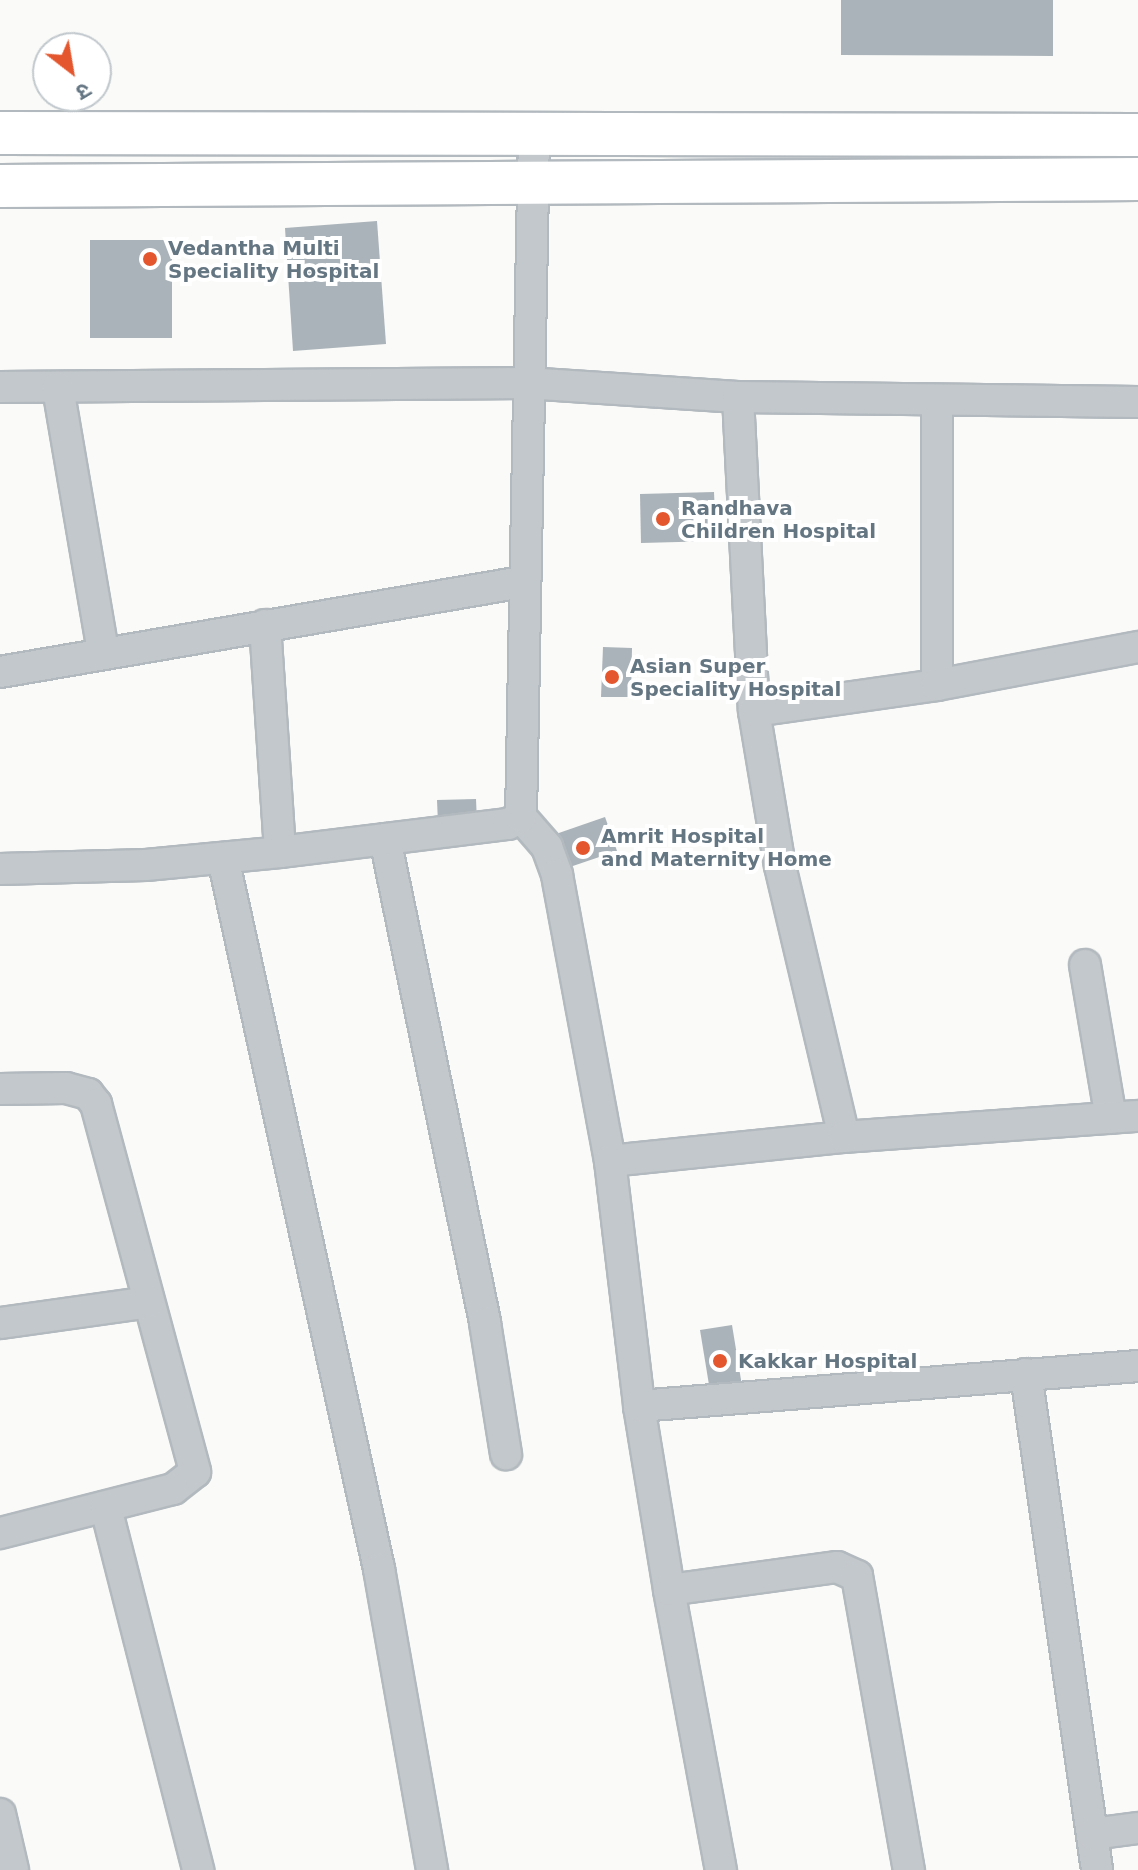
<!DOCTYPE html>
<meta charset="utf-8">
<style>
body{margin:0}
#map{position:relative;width:1138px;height:1870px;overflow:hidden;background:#fafaf8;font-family:"DejaVu Sans","Noto Sans Devanagari",sans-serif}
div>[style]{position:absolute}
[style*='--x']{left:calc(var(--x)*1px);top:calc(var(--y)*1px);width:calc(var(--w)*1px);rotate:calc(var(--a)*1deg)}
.building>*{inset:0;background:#aab3b9}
.roads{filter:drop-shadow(2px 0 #b3babf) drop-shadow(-2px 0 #b3babf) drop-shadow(0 2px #b3babf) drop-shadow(0 -2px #b3babf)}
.street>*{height:30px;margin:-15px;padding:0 15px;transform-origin:15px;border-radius:15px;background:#c3c8cc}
.secondary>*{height:42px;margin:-21px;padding:0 21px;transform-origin:21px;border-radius:21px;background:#fff}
.dots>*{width:22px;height:22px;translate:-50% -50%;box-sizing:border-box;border:4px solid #fff;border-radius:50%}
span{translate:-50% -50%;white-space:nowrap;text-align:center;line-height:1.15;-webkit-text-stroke:8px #fff;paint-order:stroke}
.poi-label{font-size:20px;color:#657683;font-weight:700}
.left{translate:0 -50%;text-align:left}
.north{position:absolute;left:32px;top:32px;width:80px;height:80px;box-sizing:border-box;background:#fff;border:2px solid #c1c8cd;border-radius:50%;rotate:149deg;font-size:22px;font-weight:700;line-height:32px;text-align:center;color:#657683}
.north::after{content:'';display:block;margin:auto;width:28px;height:36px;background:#e4572e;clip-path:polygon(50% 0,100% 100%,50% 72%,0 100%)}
</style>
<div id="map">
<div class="building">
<div style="clip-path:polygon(841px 0,1053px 0,1053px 56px,841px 55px)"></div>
<div style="clip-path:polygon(377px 221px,386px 344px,293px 351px,285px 228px)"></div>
<div style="clip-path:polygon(90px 240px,172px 240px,172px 338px,90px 338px)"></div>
<div style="clip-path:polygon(714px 492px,716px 541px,641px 543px,640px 494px)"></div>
<div style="clip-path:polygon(603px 647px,632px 648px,631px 697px,601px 697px)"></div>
<div style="clip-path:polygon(476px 799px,477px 823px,438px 824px,437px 800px)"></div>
<div style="clip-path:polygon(605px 817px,617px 851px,564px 869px,553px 835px)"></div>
<div style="clip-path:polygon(732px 1325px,742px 1386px,710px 1391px,700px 1330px)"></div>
</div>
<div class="roads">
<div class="street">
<div style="--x:0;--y:387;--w:526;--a:-0.44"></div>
<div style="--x:526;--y:383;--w:212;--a:3.8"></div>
<div style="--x:738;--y:397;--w:400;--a:0.7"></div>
<div style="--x:58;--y:388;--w:268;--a:80.3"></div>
<div style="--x:738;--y:397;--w:314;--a:87.1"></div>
<div style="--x:754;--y:711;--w:157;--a:80.5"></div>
<div style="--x:780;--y:866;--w:278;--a:76.7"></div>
<div style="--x:937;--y:402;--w:283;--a:90"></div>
<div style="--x:265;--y:625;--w:227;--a:86.2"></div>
<div style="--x:0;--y:672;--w:530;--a:-9.78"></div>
<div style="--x:754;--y:711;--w:185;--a:-8.1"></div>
<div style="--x:937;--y:685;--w:205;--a:-10.7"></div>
<div style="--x:521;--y:817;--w:40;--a:49"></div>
<div style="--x:547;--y:847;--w:30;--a:70"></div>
<div style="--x:557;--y:875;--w:291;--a:79.5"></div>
<div style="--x:610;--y:1161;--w:247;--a:83.2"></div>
<div style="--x:639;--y:1406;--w:186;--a:80.7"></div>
<div style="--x:669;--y:1590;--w:285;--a:79.5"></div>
<div style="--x:385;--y:839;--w:494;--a:78.3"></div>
<div style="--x:485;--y:1323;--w:133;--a:80.9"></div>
<div style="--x:223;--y:858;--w:728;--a:77.62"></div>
<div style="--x:379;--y:1569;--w:306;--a:80"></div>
<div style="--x:0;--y:869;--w:146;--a:-1.6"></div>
<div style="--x:146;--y:865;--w:135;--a:-5.5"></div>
<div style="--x:280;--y:852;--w:230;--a:-7"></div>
<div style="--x:508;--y:824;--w:15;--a:-28"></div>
<div style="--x:521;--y:817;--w:685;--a:-88.91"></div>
<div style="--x:1085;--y:965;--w:155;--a:80.4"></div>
<div style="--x:0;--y:1089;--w:66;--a:-0.9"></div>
<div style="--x:66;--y:1088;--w:23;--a:15"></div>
<div style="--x:88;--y:1094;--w:13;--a:51"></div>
<div style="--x:96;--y:1104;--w:381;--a:74.9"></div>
<div style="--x:195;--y:1472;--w:28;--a:142"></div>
<div style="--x:173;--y:1489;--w:179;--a:165.7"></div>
<div style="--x:610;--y:1161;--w:235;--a:-5.9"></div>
<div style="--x:844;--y:1137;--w:295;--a:-4.1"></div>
<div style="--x:0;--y:1323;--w:150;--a:-8"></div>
<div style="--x:1026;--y:1374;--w:501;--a:81.85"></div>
<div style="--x:639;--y:1406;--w:501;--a:-4.58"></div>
<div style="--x:106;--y:1508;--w:374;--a:75.7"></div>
<div style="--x:669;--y:1590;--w:170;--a:-7.8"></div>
<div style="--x:837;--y:1567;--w:22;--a:24"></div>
<div style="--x:857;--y:1576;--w:299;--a:80"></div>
<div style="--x:0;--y:1814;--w:57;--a:76.9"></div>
<div style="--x:1093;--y:1834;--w:45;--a:-7.6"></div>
</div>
<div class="secondary">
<div style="--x:0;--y:133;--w:1138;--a:0.1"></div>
<div style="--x:0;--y:186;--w:1138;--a:-0.35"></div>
</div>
</div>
<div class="dots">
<div style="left:150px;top:259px;background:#e4572e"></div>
<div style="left:663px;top:519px;background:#e4572e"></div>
<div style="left:612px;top:677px;background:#e4572e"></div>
<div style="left:583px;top:848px;background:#e4572e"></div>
<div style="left:720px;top:1361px;background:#e4572e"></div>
</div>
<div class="poi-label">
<span class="left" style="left:168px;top:260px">Vedantha Multi<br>Speciality Hospital</span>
<span class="left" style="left:681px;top:520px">Randhava<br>Children Hospital</span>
<span class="left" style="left:630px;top:678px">Asian Super<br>Speciality Hospital</span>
<span class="left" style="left:601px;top:848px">Amrit Hospital<br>and Maternity Home</span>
<span class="left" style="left:738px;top:1361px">Kakkar Hospital</span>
</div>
<div class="north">उ</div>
</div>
